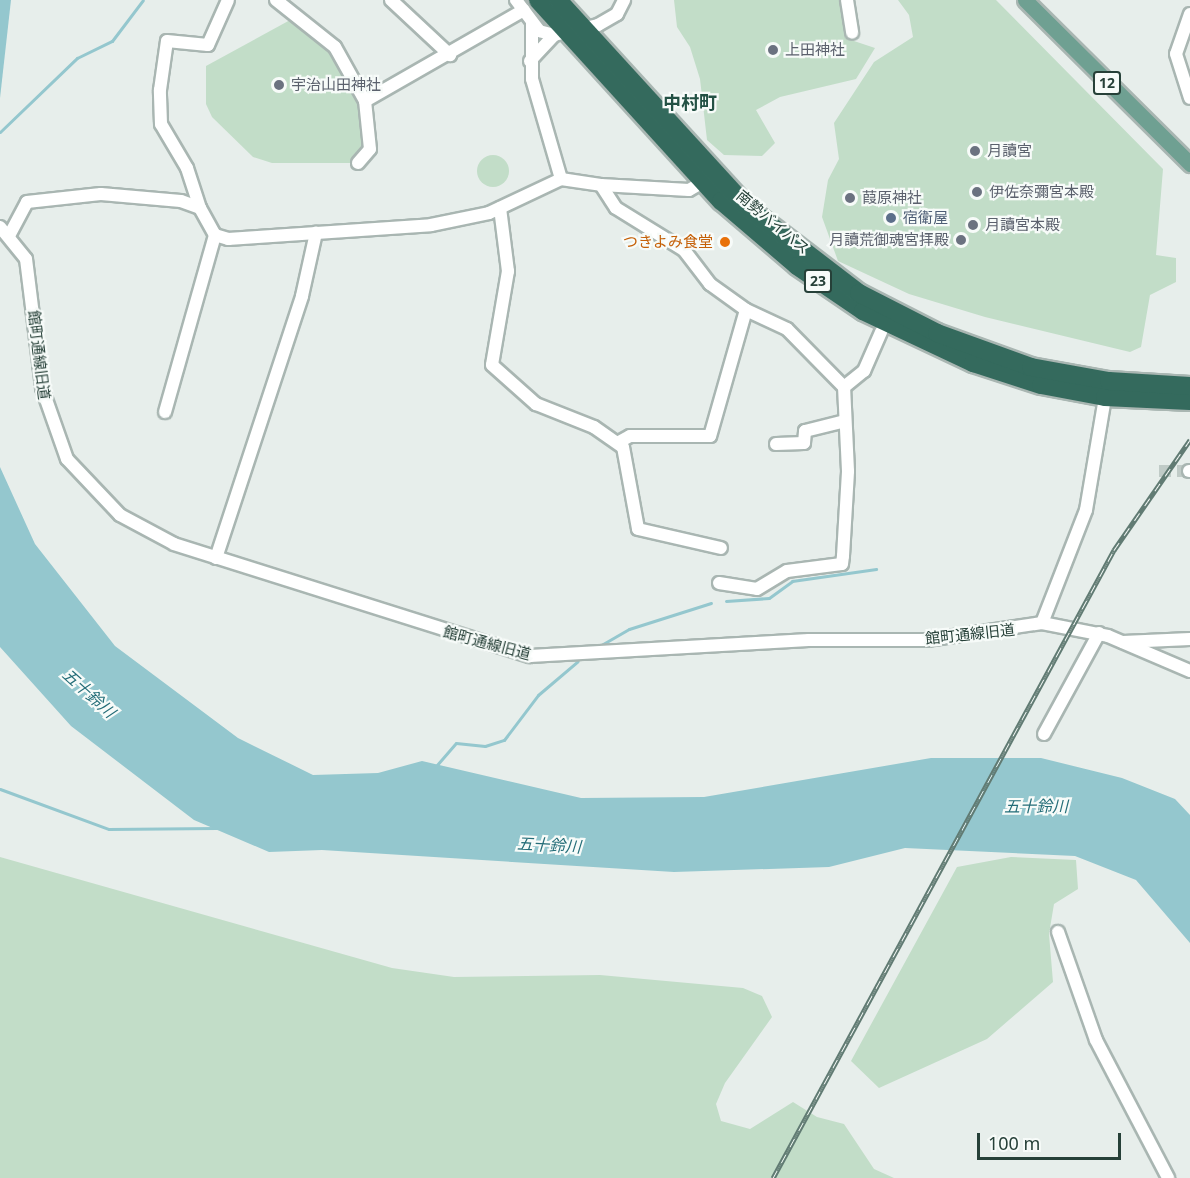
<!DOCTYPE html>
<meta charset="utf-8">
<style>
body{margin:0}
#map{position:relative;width:1190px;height:1178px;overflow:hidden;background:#e7eeeb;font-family:"Noto Sans","Noto Sans JP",sans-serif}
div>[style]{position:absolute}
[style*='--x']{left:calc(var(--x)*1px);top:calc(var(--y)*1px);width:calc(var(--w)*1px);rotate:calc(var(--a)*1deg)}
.green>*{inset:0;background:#c2ddc8}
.round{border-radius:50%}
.water>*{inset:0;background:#94c7ce}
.stream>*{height:3px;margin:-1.5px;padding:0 1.5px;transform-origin:1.5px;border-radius:1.5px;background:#94c7ce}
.minor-tunnel>*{height:12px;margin-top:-6px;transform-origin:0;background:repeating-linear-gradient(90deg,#c0cbc7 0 12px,transparent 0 18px)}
.roads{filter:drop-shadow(2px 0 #a9b6b2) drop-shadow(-2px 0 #a9b6b2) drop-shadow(0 2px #a9b6b2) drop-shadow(0 -2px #a9b6b2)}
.minor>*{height:12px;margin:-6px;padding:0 6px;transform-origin:6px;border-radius:6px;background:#fff}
.major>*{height:15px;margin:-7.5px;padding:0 7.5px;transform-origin:7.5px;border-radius:7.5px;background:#6fa092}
.highway>*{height:18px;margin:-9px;padding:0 9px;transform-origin:9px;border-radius:9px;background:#346a5d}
.rail>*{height:5px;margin-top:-2.5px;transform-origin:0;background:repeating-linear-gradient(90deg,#f7fbf9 0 9px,#617b73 0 18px);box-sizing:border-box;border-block:2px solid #617b73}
.dots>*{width:16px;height:16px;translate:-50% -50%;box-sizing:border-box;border:3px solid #f7fbf9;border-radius:50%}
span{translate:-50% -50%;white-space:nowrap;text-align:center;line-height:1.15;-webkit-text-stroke:4.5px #f7fbf9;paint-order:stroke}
.shield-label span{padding:2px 4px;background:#f7fbf9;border:2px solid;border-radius:4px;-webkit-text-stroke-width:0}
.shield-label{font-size:14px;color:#264038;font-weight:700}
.worship-label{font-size:15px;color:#5b616d}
.left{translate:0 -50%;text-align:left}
.right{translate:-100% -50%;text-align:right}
.service-label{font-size:15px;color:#4e5e75}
.street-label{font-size:15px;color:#264038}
.food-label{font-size:15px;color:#c56008}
.water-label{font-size:16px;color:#246d78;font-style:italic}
.quarter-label{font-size:18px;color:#235144;font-weight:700}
.scale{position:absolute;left:977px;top:1133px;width:144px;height:27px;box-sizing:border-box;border:3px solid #264038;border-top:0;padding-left:8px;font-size:18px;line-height:21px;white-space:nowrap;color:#264038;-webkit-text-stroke:4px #f7fbf9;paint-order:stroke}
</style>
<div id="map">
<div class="green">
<div style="clip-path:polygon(674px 0,840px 0,854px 41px,875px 48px,856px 79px,780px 97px,756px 110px,775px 143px,762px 156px,724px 155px,707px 140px,700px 79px,690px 47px,677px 27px)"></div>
<div style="clip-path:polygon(898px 0,996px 0,1163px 169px,1156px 255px,1176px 258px,1176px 282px,1150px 295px,1141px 347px,1130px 352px,985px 317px,909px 294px,838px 261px,822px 217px,828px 180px,839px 159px,834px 123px,874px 62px,913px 37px,909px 15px)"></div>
<div style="clip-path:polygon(292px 19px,327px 42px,362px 101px,367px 145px,357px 163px,272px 163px,253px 157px,212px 117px,206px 104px,206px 66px)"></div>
<div class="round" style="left:477px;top:155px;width:32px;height:32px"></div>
<div style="clip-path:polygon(0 857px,392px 968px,454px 977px,600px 975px,743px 988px,762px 996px,772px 1017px,725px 1083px,716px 1104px,721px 1121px,750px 1129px,793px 1102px,817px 1117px,844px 1124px,874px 1169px,894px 1178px,0 1178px)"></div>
<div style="clip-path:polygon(1011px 857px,1076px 860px,1078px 889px,1054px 904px,1049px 934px,1053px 982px,987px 1039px,879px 1088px,851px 1061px,957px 867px)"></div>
</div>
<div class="water">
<div style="clip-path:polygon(0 0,11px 0,0 98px)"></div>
<div style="clip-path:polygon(0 467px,35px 544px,115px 646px,238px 738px,313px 775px,378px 773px,422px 761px,581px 798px,704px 797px,931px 758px,1041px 758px,1122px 778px,1175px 799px,1190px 815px,1190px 943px,1136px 880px,1075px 856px,905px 848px,829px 867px,674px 872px,322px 850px,269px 852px,194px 820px,71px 726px,0 647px)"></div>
</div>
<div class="stream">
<div style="--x:0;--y:132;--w:107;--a:-43.9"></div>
<div style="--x:77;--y:58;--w:39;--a:-26"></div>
<div style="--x:112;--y:41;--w:51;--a:-52.9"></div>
<div style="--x:726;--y:601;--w:43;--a:-4"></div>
<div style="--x:769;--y:598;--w:29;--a:-36"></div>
<div style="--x:792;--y:581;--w:85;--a:-8.1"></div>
<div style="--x:596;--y:648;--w:38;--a:-30"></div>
<div style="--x:629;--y:629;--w:86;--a:-17.6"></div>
<div style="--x:436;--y:766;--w:30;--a:-49"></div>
<div style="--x:456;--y:743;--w:29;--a:6"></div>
<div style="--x:485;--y:746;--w:20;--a:-18"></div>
<div style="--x:504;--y:740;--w:56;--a:-52.9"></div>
<div style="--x:538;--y:695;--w:52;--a:-40.4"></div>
<div style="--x:0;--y:789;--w:116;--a:20.2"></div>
<div style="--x:109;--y:829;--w:107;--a:-0.5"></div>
</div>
<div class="minor-tunnel">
<div style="--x:1159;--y:471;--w:30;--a:0"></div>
</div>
<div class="roads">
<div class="minor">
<div style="--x:276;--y:0;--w:75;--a:38.5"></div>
<div style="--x:335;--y:47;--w:62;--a:60.9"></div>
<div style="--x:365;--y:101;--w:183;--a:-29.8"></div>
<div style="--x:391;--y:0;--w:81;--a:43"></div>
<div style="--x:516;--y:0;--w:39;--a:53"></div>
<div style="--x:539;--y:31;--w:16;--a:15"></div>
<div style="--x:554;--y:35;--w:45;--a:-12.8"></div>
<div style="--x:598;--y:25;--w:22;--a:-30"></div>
<div style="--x:617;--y:14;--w:16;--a:-63"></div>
<div style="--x:847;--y:0;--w:33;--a:81"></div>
<div style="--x:1190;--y:14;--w:42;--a:109.3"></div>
<div style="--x:1176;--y:54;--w:46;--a:72.3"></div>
<div style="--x:532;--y:22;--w:57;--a:90"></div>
<div style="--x:532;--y:79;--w:104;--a:73.8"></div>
<div style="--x:530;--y:61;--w:35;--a:-47"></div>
<div style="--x:358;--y:163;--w:18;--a:-49"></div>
<div style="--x:370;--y:149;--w:48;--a:-95.9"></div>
<div style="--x:601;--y:185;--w:88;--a:3.3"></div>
<div style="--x:689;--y:190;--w:22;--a:-30"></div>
<div style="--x:200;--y:208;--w:42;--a:-108"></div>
<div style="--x:187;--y:168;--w:51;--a:-120.6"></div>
<div style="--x:161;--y:124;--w:34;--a:-92"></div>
<div style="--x:160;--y:90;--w:49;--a:-81.9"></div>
<div style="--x:167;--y:41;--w:41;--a:5.6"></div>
<div style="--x:208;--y:45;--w:49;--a:-66"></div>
<div style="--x:500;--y:208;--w:64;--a:82.8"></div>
<div style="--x:508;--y:271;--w:95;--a:99.7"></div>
<div style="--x:492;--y:365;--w:59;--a:41.6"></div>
<div style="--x:536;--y:404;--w:62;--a:21.6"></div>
<div style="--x:594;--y:427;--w:35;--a:35"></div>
<div style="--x:623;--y:447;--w:83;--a:79.6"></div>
<div style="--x:638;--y:529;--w:85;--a:12.9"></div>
<div style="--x:0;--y:227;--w:41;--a:50.9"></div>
<div style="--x:26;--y:259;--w:130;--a:82.9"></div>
<div style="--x:42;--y:388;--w:75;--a:70.6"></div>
<div style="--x:67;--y:459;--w:77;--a:46.6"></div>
<div style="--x:120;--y:515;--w:61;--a:28.2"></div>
<div style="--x:174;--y:544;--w:373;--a:17.5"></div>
<div style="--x:530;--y:656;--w:279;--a:-3.3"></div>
<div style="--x:809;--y:640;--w:118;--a:0"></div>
<div style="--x:927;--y:640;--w:116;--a:-8.4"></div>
<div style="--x:1042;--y:623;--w:67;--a:11.1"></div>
<div style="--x:1108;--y:636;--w:89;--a:23.1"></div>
<div style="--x:10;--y:234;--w:36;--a:-62"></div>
<div style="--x:27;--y:202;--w:74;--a:-6.2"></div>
<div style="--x:101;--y:194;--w:80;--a:5"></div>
<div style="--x:181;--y:201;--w:20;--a:20"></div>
<div style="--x:200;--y:208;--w:31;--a:61"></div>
<div style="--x:215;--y:235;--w:14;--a:17"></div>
<div style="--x:228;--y:239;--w:203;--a:-3.9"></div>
<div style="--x:431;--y:225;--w:59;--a:-11.7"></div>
<div style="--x:489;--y:213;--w:80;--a:-25.3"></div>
<div style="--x:561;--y:179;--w:40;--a:8.5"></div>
<div style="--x:601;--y:185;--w:27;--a:57"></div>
<div style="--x:616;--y:208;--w:80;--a:31.7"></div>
<div style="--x:684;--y:250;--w:43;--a:52.6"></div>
<div style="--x:710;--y:284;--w:44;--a:35.8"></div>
<div style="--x:746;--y:310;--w:131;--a:105.9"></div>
<div style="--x:710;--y:436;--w:80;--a:180"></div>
<div style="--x:630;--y:436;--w:13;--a:151"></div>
<div style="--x:844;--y:387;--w:26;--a:-39"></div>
<div style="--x:864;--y:371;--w:43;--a:-66.4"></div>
<div style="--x:165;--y:412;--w:184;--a:-74.2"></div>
<div style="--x:776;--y:444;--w:28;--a:-2"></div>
<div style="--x:804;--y:443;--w:12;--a:-85"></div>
<div style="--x:805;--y:431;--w:41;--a:-14"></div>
<div style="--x:1189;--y:471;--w:1;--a:0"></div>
<div style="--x:216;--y:558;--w:276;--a:-71.8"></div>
<div style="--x:302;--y:296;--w:65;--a:-77.5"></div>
<div style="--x:719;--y:583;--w:38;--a:9"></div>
<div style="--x:757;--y:589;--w:35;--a:-31"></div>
<div style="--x:787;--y:571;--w:55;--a:-7.3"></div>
<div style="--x:842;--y:564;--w:8;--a:-83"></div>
<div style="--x:843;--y:556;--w:85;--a:-86.6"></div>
<div style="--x:848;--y:471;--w:84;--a:-92.7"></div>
<div style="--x:844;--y:387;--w:81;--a:-134.5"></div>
<div style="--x:787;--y:329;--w:45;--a:-155.1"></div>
<div style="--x:1042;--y:623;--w:121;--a:-68.7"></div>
<div style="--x:1086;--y:510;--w:120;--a:-80.4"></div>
<div style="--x:1123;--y:642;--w:67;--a:-2.6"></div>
<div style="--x:1044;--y:734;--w:115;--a:-61.4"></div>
<div style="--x:1058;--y:932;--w:114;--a:70.6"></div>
<div style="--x:1096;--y:1040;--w:156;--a:62.4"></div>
</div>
<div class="major">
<div style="--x:1025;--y:0;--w:233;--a:44.8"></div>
</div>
<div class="highway">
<div style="--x:538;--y:0;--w:272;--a:47.7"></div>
<div style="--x:721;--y:201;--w:100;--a:40.5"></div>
<div style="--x:797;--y:266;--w:80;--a:34.3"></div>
<div style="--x:863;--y:311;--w:122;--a:25.3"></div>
<div style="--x:973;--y:363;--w:71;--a:17.9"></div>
<div style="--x:1041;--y:385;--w:65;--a:10.6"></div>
<div style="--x:1105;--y:397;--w:85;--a:2.7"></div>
<div style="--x:558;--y:0;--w:280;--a:47.6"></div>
<div style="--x:747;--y:207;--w:141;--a:37.5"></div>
<div style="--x:859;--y:293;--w:88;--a:27.1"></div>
<div style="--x:937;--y:333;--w:100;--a:19.9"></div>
<div style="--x:1031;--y:367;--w:79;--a:10.2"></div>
<div style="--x:1109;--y:381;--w:81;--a:3.5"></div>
</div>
</div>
<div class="rail">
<div style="--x:773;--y:1178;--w:715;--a:-61.5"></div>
<div style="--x:1114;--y:550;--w:134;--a:-55.4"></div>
</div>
<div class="dots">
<div style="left:773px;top:50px;background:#6b7280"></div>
<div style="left:279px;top:85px;background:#6b7280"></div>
<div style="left:975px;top:151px;background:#6b7280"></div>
<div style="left:977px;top:192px;background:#6b7280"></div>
<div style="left:850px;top:198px;background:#6b7280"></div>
<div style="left:891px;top:218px;background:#5c6f8a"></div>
<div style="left:973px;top:225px;background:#6b7280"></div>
<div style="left:961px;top:240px;background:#6b7280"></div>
<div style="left:725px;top:242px;background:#e8710a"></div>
</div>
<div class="shield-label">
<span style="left:1107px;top:83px">12</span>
<span style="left:818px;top:281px">23</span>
</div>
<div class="worship-label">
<span class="left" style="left:785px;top:50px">上田神社</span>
<span class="left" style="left:291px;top:85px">宇治山田神社</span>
<span class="left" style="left:987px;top:151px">月讀宮</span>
<span class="left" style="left:989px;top:192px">伊佐奈彌宮本殿</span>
<span class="left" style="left:862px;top:198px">葭原神社</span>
<span class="left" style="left:985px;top:225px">月讀宮本殿</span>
<span class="right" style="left:949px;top:240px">月讀荒御魂宮拝殿</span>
</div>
<div class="service-label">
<span class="left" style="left:903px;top:218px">宿衛屋</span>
</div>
<div class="street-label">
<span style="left:773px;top:222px;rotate:40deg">南勢バイパス</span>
<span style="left:39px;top:355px;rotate:83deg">館町通線旧道</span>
<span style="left:970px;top:634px;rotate:-6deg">館町通線旧道</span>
<span style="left:487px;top:643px;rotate:15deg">館町通線旧道</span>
</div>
<div class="food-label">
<span class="right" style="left:713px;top:242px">つきよみ食堂</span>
</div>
<div class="water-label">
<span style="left:89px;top:693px;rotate:42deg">五十鈴川</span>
<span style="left:1036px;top:806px">五十鈴川</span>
<span style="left:549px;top:845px;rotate:3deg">五十鈴川</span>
</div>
<div class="quarter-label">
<span style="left:690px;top:102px">中村町</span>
</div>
<div class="scale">100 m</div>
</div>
